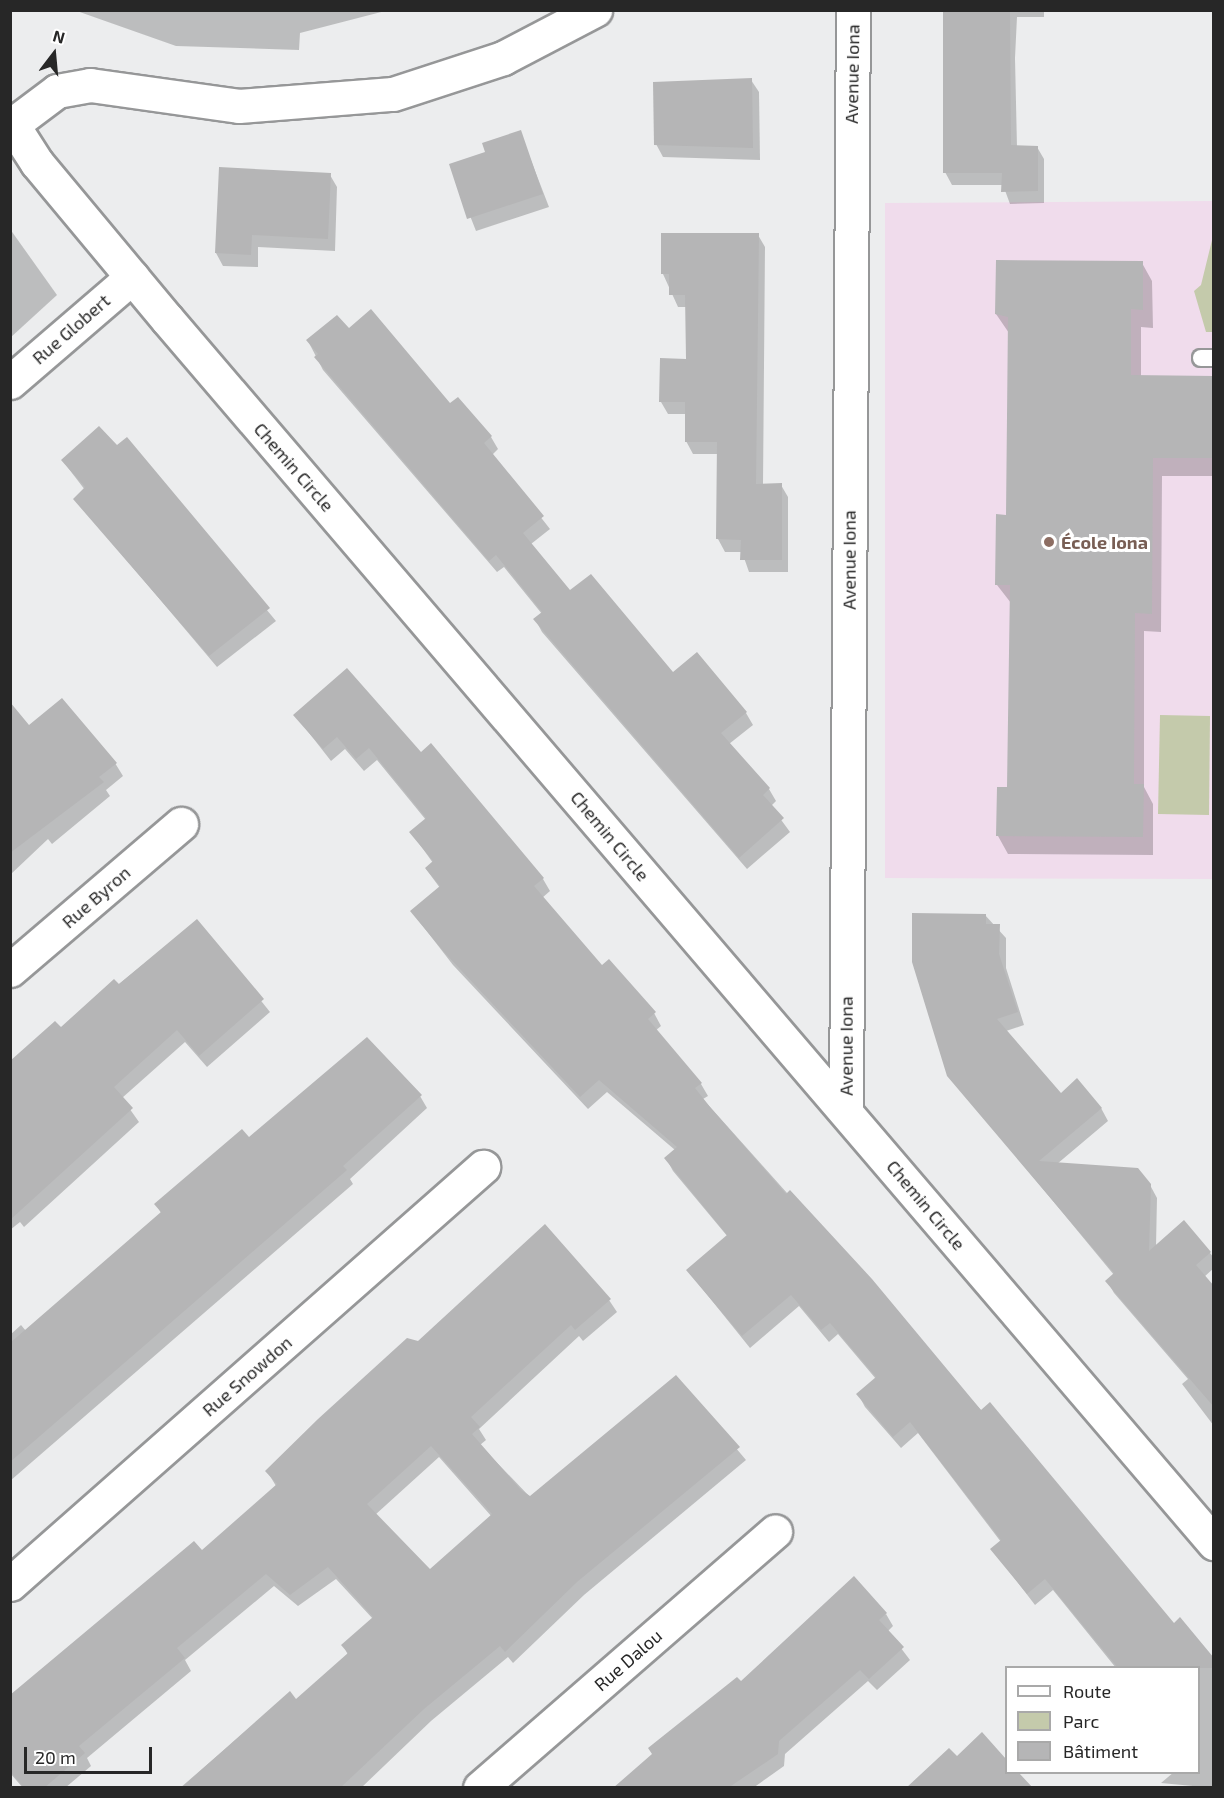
<!DOCTYPE html>
<meta charset="utf-8">
<style>
body{margin:0}
#map{position:relative;width:1224px;height:1798px;overflow:hidden;background:#ecedee;font-family:"Exo 2",sans-serif}
div>[style]{position:absolute}
[style*='--x']{left:calc(var(--x)*1px);top:calc(var(--y)*1px);width:calc(var(--w)*1px);rotate:calc(var(--a)*1deg)}
.education>*{inset:0;background:#f0dcec}
.green>*{inset:0;background:#c4caab}
.shadow>*{inset:0;background:#0003}
.building>*{inset:0;background:#b5b5b6}
.roads{filter:drop-shadow(2px 0 #969798) drop-shadow(-2px 0 #969798) drop-shadow(0 2px #969798) drop-shadow(0 -2px #969798)}
.service>*{height:16px;margin:-8px;padding:0 8px;transform-origin:8px;border-radius:8px;background:#fff}
.minor>*{height:33px;margin:-16.5px;padding:0 16.5px;transform-origin:16.5px;border-radius:16.5px;background:#fff}
.dots>*{width:16px;height:16px;translate:-50% -50%;box-sizing:border-box;border:3px solid #fff;border-radius:50%}
span{translate:-50% -50%;white-space:nowrap;text-align:center;line-height:1.15;-webkit-text-stroke:6px #fff;paint-order:stroke}
.street-label{font-size:18px;color:#272727}
.education-label{font-size:18px;color:#785e54;font-weight:700}
.left{translate:0 -50%;text-align:left}
.frame{position:absolute;inset:0;border:12px solid #272727;pointer-events:none}
.legend{position:absolute;left:1005px;top:1666px;width:195px;height:108px;box-sizing:border-box;background:#fff;border:2px solid #a9a9a9;margin:0;padding:8px 10px;list-style:none;font-size:18px;color:#272727}
.legend li{display:flex;align-items:center;gap:12px;height:30px}
.legend b{width:30px;border:2px solid #a9a9a9}
.north{position:absolute;left:24px;top:24px;width:60px;height:60px;-webkit-text-stroke:4px #fff;paint-order:stroke;rotate:16deg;font-size:16px;font-weight:700;line-height:24px;text-align:center;color:#272727}
.north::after{content:'';display:block;margin:auto;width:21px;height:27px;background:#272727;clip-path:polygon(50% 0,100% 100%,50% 72%,0 100%)}
.scale{position:absolute;left:24px;top:1747px;width:128px;height:27px;box-sizing:border-box;border:3px solid #272727;border-top:0;padding-left:8px;font-size:18px;line-height:21px;white-space:nowrap;color:#272727;-webkit-text-stroke:4px #fff;paint-order:stroke}
</style>
<div id="map">
<div class="education">
<div style="clip-path:polygon(1213px 201px,1213px 879px,885px 878px,885px 203px)"></div>
</div>
<div class="green">
<div style="clip-path:polygon(1213px 236px,1213px 332px,1206px 332px,1194px 291px,1201px 285px)"></div>
<div style="clip-path:polygon(1160px 715px,1210px 716px,1209px 815px,1158px 814px)"></div>
</div>
<div class="shadow">
<div style="clip-path:polygon(74px 10px,389px 10px,300px 33px,299px 50px,176px 46px)"></div>
<div style="clip-path:polygon(946px 10px,1044px 10px,1044px 17px,1017px 17px,1015px 58px,1017px 147px,1037px 147px,1044px 159px,1044px 203px,1010px 204px,1003px 185px,952px 185px,945px 172px)"></div>
<div style="clip-path:polygon(751px 80px,759px 92px,760px 160px,663px 157px,656px 144px)"></div>
<div style="clip-path:polygon(520px 132px,549px 207px,476px 231px,450px 165px,487px 153px)"></div>
<div style="clip-path:polygon(220px 168px,330px 175px,337px 187px,335px 251px,258px 247px,258px 267px,223px 266px,216px 253px)"></div>
<div style="clip-path:polygon(10px 229px,57px 295px,10px 338px)"></div>
<div style="clip-path:polygon(663px 234px,758px 235px,765px 247px,763px 485px,781px 485px,788px 497px,788px 572px,749px 572px,742px 552px,725px 552px,718px 539px,718px 454px,693px 454px,686px 441px,686px 414px,668px 414px,661px 402px,688px 360px,687px 307px,678px 307px,663px 274px)"></div>
<div style="clip-path:polygon(1142px 263px,1152px 281px,1153px 328px,1141px 327px,1141px 377px,1214px 377px,1214px 476px,1162px 476px,1161px 632px,1144px 631px,1144px 787px,1153px 804px,1153px 855px,1008px 854px,998px 836px,1009px 789px,1011px 603px,997px 585px,1007px 516px,1009px 333px,996px 314px)"></div>
<div style="clip-path:polygon(349px 331px,491px 437px,498px 449px,492px 455px,550px 529px,531px 544px,570px 592px,673px 674px,746px 713px,753px 725px,729px 744px,769px 789px,776px 801px,771px 806px,790px 832px,747px 869px,542px 632px,535px 619px,542px 614px,504px 567px,497px 572px,323px 370px,308px 341px)"></div>
<div style="clip-path:polygon(126px 440px,276px 621px,217px 667px,75px 499px,85px 490px,62px 460px,117px 447px)"></div>
<div style="clip-path:polygon(295px 715px,420px 754px,543px 879px,550px 891px,542px 898px,602px 967px,654px 1013px,661px 1026px,655px 1031px,701px 1084px,708px 1096px,703px 1099px,1173px 1625px,1214px 1663px,1214px 1788px,1161px 1783px,1174px 1772px,1198px 1772px,1198px 1668px,1116px 1668px,1053px 1590px,1035px 1605px,992px 1549px,1001px 1542px,918px 1433px,901px 1448px,865px 1407px,858px 1394px,876px 1379px,838px 1334px,829px 1342px,799px 1306px,750px 1348px,688px 1271px,728px 1237px,673px 1171px,666px 1158px,675px 1150px,607px 1092px,588px 1109px,453px 965px,412px 912px,440px 888px,426px 869px,433px 863px,411px 832px,426px 820px,377px 760px,364px 771px,345px 749px,331px 761px)"></div>
<div style="clip-path:polygon(29px 727px,115px 763px,123px 776px,106px 790px,110px 796px,52px 844px,48px 839px,10px 875px,10px 733px)"></div>
<div style="clip-path:polygon(985px 915px,1006px 938px,1006px 968px,1024px 1025px,1006px 1031px,1060px 1095px,1101px 1108px,1108px 1121px,1057px 1164px,1150px 1185px,1157px 1198px,1156px 1247px,1210px 1253px,1214px 1258px,1214px 1268px,1204px 1277px,1214px 1288px,1214px 1426px,1182px 1384px,1188px 1379px,1114px 1293px,1107px 1281px,1114px 1275px,949px 1075px)"></div>
<div style="clip-path:polygon(197px 921px,270px 1012px,207px 1067px,185px 1042px,122px 1098px,139px 1122px,24px 1227px,20px 1222px,10px 1230px,10px 1072px)"></div>
<div style="clip-path:polygon(420px 1096px,427px 1108px,350px 1179px,353px 1184px,10px 1481px,10px 1335px,21px 1325px,26px 1331px,161px 1213px,156px 1204px,249px 1140px)"></div>
<div style="clip-path:polygon(evenodd,609px 1300px,617px 1312px,583px 1341px,579px 1336px,479px 1429px,486px 1440px,480px 1445px,530px 1497px,676px 1377px,746px 1460px,584px 1595px,513px 1663px,508px 1657px,431px 1721px,361px 1788px,180px 1788px,290px 1693px,296px 1701px,348px 1655px,343px 1645px,373px 1619px,336px 1579px,298px 1606px,274px 1586px,185px 1660px,191px 1671px,87px 1758px,91px 1766px,65px 1788px,23px 1788px,10px 1773px,10px 1697px,202px 1553px,276px 1486px,267px 1471px,418px 1342px,609px 1300px,439px 1457px,492px 1517px,430px 1571px,375px 1515px,439px 1457px)"></div>
<div style="clip-path:polygon(886px 1614px,893px 1626px,888px 1631px,910px 1660px,877px 1690px,868px 1681px,785px 1754px,784px 1766px,753px 1788px,616px 1788px,741px 1683px)"></div>
</div>
<div class="building">
<div style="clip-path:polygon(943px 10px,1010px 10px,1011px 145px,1038px 146px,1038px 191px,1001px 192px,1002px 173px,943px 173px)"></div>
<div style="clip-path:polygon(752px 78px,753px 148px,654px 145px,653px 82px)"></div>
<div style="clip-path:polygon(521px 130px,543px 194px,467px 219px,449px 164px,485px 152px,482px 143px)"></div>
<div style="clip-path:polygon(219px 167px,331px 173px,328px 239px,252px 235px,251px 255px,215px 253px)"></div>
<div style="clip-path:polygon(661px 233px,759px 233px,756px 484px,782px 483px,782px 560px,740px 560px,741px 540px,716px 539px,717px 442px,685px 442px,685px 402px,659px 402px,660px 358px,686px 359px,685px 295px,669px 295px,669px 274px,661px 274px)"></div>
<div style="clip-path:polygon(996px 260px,1143px 261px,1143px 310px,1131px 309px,1131px 375px,1214px 376px,1214px 458px,1153px 458px,1152px 614px,1135px 613px,1134px 784px,1144px 784px,1143px 837px,996px 836px,997px 787px,1007px 787px,1010px 585px,995px 585px,996px 514px,1006px 515px,1008px 317px,995px 314px)"></div>
<div style="clip-path:polygon(371px 309px,450px 403px,458px 397px,492px 436px,484px 443px,544px 516px,523px 533px,570px 590px,591px 574px,673px 672px,697px 652px,747px 712px,721px 733px,770px 788px,763px 795px,784px 818px,739px 858px,533px 619px,542px 612px,496px 555px,489px 561px,314px 357px,318px 354px,306px 340px,337px 315px,349px 328px)"></div>
<div style="clip-path:polygon(99px 426px,117px 445px,127px 437px,270px 608px,209px 656px,73px 499px,85px 487px,61px 460px)"></div>
<div style="clip-path:polygon(347px 668px,421px 752px,431px 743px,544px 878px,534px 886px,602px 965px,609px 959px,656px 1012px,648px 1019px,702px 1083px,695px 1088px,710px 1107px,786px 1194px,790px 1190px,872px 1279px,981px 1410px,990px 1402px,1174px 1623px,1180px 1617px,1214px 1658px,1214px 1668px,1118px 1668px,1045px 1579px,1027px 1594px,990px 1549px,1001px 1540px,910px 1422px,893px 1437px,856px 1394px,876px 1377px,830px 1323px,821px 1330px,791px 1295px,742px 1336px,686px 1270px,727px 1235px,664px 1158px,677px 1147px,599px 1080px,580px 1097px,444px 952px,410px 911px,440px 886px,425px 868px,433px 861px,409px 832px,426px 818px,369px 748px,356px 759px,337px 737px,323px 749px,293px 715px)"></div>
<div style="clip-path:polygon(62px 698px,117px 763px,99px 777px,104px 782px,10px 853px,10px 702px,29px 725px)"></div>
<div style="clip-path:polygon(912px 913px,986px 914px,986px 924px,1000px 924px,999px 954px,1018px 1012px,997px 1019px,1061px 1093px,1077px 1078px,1102px 1108px,1039px 1161px,1138px 1168px,1151px 1184px,1149px 1251px,1184px 1220px,1211px 1252px,1196px 1265px,1214px 1286px,1214px 1407px,1105px 1281px,1114px 1273px,947px 1076px,912px 962px)"></div>
<div style="clip-path:polygon(197px 919px,264px 999px,199px 1056px,177px 1030px,114px 1087px,133px 1108px,10px 1220px,10px 1061px,55px 1021px,61px 1027px,114px 979px,119px 984px)"></div>
<div style="clip-path:polygon(367px 1037px,422px 1095px,343px 1166px,347px 1170px,10px 1462px,10px 1343px,161px 1212px,154px 1204px,242px 1129px,249px 1137px)"></div>
<div style="clip-path:polygon(evenodd,545px 1224px,611px 1299px,575px 1330px,571px 1325px,471px 1417px,480px 1427px,472px 1434px,521px 1490px,530px 1496px,676px 1375px,740px 1447px,577px 1582px,505px 1652px,500px 1646px,424px 1709px,340px 1788px,181px 1788px,290px 1691px,296px 1699px,348px 1653px,341px 1645px,373px 1617px,328px 1567px,290px 1595px,266px 1574px,177px 1648px,185px 1658px,79px 1746px,85px 1753px,44px 1788px,24px 1788px,10px 1771px,10px 1695px,194px 1541px,202px 1550px,277px 1484px,265px 1471px,318px 1419px,407px 1338px,418px 1341px,545px 1224px,431px 1446px,492px 1514px,430px 1569px,367px 1504px,431px 1446px)"></div>
<div style="clip-path:polygon(854px 1576px,887px 1613px,879px 1620px,904px 1647px,869px 1679px,860px 1670px,779px 1741px,778px 1754px,728px 1788px,613px 1788px,652px 1754px,648px 1748px,737px 1677px,741px 1681px)"></div>
<div style="clip-path:polygon(982px 1732px,1006px 1759px,1006px 1773px,1019px 1773px,1033px 1788px,906px 1788px,949px 1748px,957px 1756px)"></div>
</div>
<div class="roads">
<div class="service">
<div style="--x:1201;--y:358;--w:13;--a:0"></div>
</div>
<div class="minor">
<div style="--x:10;--y:121;--w:50;--a:57.3"></div>
<div style="--x:37;--y:163;--w:203;--a:50.2"></div>
<div style="--x:167;--y:319;--w:1611;--a:49.46"></div>
<div style="--x:13;--y:124;--w:55;--a:-36.9"></div>
<div style="--x:57;--y:91;--w:34;--a:-10"></div>
<div style="--x:90;--y:85;--w:150;--a:8"></div>
<div style="--x:239;--y:106;--w:154;--a:-4.5"></div>
<div style="--x:393;--y:94;--w:116;--a:-18.1"></div>
<div style="--x:503;--y:58;--w:104;--a:-27.6"></div>
<div style="--x:10;--y:382;--w:161;--a:-40.7"></div>
<div style="--x:10;--y:970;--w:225;--a:-40.5"></div>
<div style="--x:846;--y:1110;--w:1100;--a:-89.64"></div>
<div style="--x:10;--y:1584;--w:631;--a:-41.4"></div>
<div style="--x:480;--y:1788;--w:391;--a:-41"></div>
</div>
</div>
<div class="dots">
<div style="left:1049px;top:542px;background:#8d6e63"></div>
</div>
<div class="street-label">
<span style="left:852px;top:74px;rotate:-89deg">Avenue Iona</span>
<span style="left:71px;top:329px;rotate:-41deg">Rue Globert</span>
<span style="left:294px;top:467px;rotate:49deg">Chemin Circle</span>
<span style="left:849px;top:560px;rotate:-90deg">Avenue Iona</span>
<span style="left:610px;top:836px;rotate:50deg">Chemin Circle</span>
<span style="left:96px;top:897px;rotate:-41deg">Rue Byron</span>
<span style="left:846px;top:1046px;rotate:-90deg">Avenue Iona</span>
<span style="left:926px;top:1205px;rotate:50deg">Chemin Circle</span>
<span style="left:247px;top:1376px;rotate:-41deg">Rue Snowdon</span>
<span style="left:628px;top:1660px;rotate:-41deg">Rue Dalou</span>
</div>
<div class="education-label">
<span class="left" style="left:1061px;top:542px">École Iona</span>
</div>
<div class="frame"></div>
<ul class="legend">
<li><b style="height:8px;background:#fff"></b>Route</li>
<li><b style="height:16px;background:#c4caab"></b>Parc</li>
<li><b style="height:16px;background:#b5b5b6"></b>Bâtiment</li>
</ul>
<div class="north">N</div>
<div class="scale">20 m</div>
</div>
